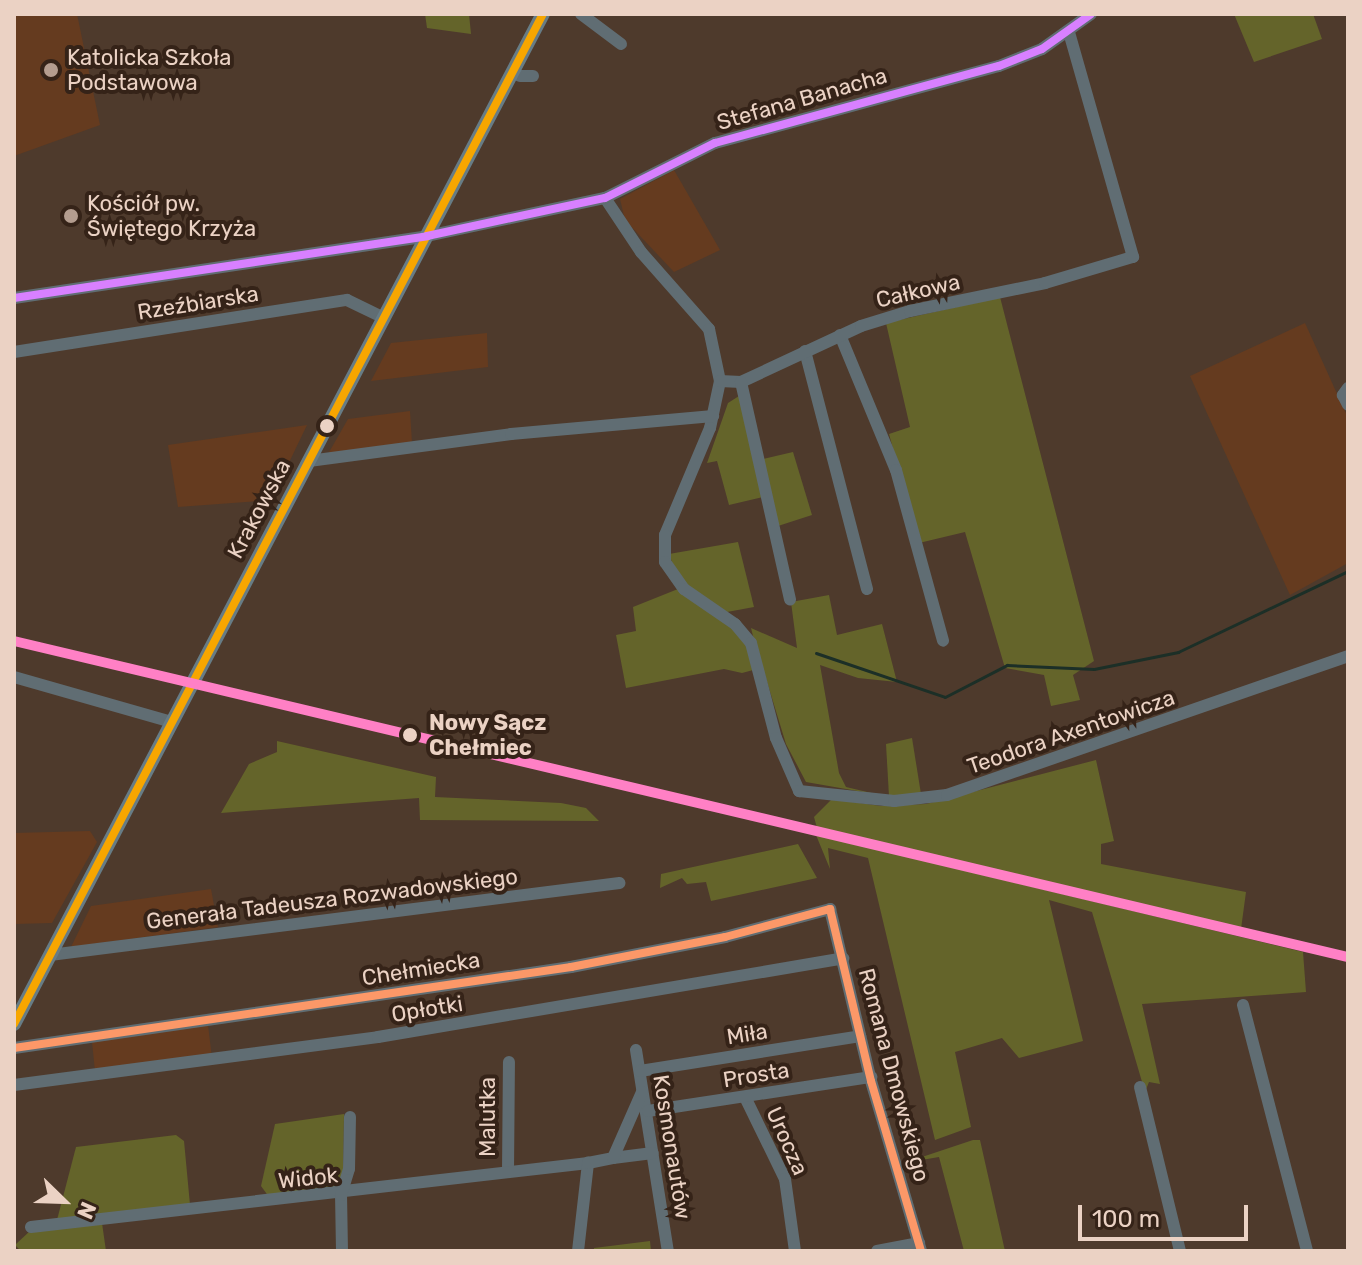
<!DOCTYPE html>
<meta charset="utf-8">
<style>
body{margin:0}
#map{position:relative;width:1362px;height:1265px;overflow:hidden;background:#4e3a2c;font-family:Rubik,sans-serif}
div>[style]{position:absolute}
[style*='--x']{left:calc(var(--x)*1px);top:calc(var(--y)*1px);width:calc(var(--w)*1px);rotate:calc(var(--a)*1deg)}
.built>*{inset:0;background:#653b1f}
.green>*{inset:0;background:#64642a}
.stream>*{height:3px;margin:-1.5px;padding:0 1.5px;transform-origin:1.5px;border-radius:1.5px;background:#1c2f27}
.minor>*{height:12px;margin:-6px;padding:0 6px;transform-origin:6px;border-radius:6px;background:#606d73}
.major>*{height:14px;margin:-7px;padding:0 7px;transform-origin:7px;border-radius:7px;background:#677c85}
.bus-1>*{height:8px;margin:-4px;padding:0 4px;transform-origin:4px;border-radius:4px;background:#f7a600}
.bus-2>*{height:8px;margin:-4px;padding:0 4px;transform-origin:4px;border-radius:4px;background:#d880ff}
.bus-3>*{height:8px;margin:-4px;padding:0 4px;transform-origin:4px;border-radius:4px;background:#fc9868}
.rail-1>*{height:10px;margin:-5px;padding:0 5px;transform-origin:5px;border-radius:5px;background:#ff80c5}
.dots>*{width:22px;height:22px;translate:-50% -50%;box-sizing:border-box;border:4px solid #352318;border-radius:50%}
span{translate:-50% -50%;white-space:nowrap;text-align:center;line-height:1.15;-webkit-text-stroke:8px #352318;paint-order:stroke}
.poi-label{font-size:22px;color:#ebd2c4}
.left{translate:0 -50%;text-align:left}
.street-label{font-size:22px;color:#ebd2c4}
.stop-label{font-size:22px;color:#ebd2c4;font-weight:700}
.frame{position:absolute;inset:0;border:16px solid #ebd2c4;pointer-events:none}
.north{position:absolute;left:24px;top:1161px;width:80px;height:80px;-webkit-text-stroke:6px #352318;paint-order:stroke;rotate:113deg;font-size:22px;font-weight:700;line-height:32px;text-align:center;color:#ebd2c4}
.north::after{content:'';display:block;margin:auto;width:28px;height:36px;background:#ebd2c4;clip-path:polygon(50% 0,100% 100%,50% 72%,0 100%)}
.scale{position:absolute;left:1078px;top:1205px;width:170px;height:36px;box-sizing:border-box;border:4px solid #ebd2c4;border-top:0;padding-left:10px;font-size:24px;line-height:28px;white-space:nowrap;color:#ebd2c4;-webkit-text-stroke:6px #352318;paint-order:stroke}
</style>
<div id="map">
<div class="built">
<div style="clip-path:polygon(14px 14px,77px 14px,100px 125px,14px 156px)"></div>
<div style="clip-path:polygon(674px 170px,720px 250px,674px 272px,625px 220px,620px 199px)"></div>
<div style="clip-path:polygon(1305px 323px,1348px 418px,1348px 563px,1290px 595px,1190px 376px)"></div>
<div style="clip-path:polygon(487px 333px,488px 367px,371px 381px,391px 343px)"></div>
<div style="clip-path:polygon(410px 411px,412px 443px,328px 454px,348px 419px)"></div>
<div style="clip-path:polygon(307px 425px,271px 500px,178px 507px,168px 445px)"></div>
<div style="clip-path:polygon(90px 831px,97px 842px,52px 923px,14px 924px,14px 833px)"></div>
<div style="clip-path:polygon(211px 889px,218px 927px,71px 947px,91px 906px)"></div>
<div style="clip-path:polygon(208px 1025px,212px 1058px,95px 1071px,92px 1042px)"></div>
</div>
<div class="green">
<div style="clip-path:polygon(425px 14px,469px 14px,471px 34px,427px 28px)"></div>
<div style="clip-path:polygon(1234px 14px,1313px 14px,1322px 39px,1254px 62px)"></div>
<div style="clip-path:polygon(1000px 297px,1094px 661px,1073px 675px,1080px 700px,1051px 706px,1044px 675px,1005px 668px,965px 532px,919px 543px,889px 434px,910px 427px,886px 323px)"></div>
<div style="clip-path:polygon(739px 396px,763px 497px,729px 505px,717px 461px,707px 463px,728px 403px)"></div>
<div style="clip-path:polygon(793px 452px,812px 515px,778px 526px,763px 459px)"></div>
<div style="clip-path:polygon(738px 542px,754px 607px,727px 612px,690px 588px,676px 573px,669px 554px)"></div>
<div style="clip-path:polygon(678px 589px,740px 634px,757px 669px,742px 673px,724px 669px,626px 688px,616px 635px,636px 631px,633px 607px)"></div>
<div style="clip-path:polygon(829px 595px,837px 635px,882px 624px,897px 682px,858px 678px,820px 665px,839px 773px,846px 787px,880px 795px,806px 782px,786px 744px,753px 636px,751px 628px,797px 648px,791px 602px)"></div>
<div style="clip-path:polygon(912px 738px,921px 794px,889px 796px,886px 744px)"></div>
<div style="clip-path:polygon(277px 741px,436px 777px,435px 797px,561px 803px,586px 808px,599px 821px,420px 820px,419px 798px,221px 813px,249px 764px,277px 752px)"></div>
<div style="clip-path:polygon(1096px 760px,1114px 841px,1101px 844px,1101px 864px,1246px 892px,1241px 929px,817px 828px,814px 817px,832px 799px,881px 806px,926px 804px)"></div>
<div style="clip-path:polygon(816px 835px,1303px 952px,1306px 992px,1142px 1004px,1160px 1084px,1149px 1082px,1145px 1092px,1092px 912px,1049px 900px,1083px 1041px,1019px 1058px,1002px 1038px,955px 1052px,971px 1127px,935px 1140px,868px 858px,828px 848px,830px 869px)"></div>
<div style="clip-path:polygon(798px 844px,817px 878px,711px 901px,706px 882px,687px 884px,682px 878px,660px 888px,661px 874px)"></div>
<div style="clip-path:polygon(344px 1114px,343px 1184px,335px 1190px,269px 1197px,261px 1186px,275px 1124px)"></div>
<div style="clip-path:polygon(176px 1135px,184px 1141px,190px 1205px,57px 1220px,76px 1147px)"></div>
<div style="clip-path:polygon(973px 1140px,980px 1140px,1005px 1251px,964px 1251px,939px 1157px,904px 1163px)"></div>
<div style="clip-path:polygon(102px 1223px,106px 1251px,21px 1251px,15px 1245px,31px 1230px)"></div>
<div style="clip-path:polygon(650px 1241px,651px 1251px,594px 1251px,594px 1248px)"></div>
</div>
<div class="stream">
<div style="--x:816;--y:653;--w:136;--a:18.8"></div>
<div style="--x:945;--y:697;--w:70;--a:-27.3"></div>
<div style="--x:1007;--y:665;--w:87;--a:2.6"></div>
<div style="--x:1094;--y:669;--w:86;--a:-11.4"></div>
<div style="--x:1178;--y:652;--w:188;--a:-25.5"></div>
</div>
<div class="minor">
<div style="--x:581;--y:14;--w:50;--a:36.9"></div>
<div style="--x:520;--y:76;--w:13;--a:0"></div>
<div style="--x:605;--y:198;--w:65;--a:56.3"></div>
<div style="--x:641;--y:252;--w:103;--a:48.6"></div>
<div style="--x:709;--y:329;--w:53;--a:78.1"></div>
<div style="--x:720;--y:381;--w:48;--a:102"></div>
<div style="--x:710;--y:428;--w:116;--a:112.8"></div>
<div style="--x:665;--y:535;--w:27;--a:90"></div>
<div style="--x:665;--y:562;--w:33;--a:55"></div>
<div style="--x:684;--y:589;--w:62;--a:34.5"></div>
<div style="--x:735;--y:624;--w:25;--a:50"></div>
<div style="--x:751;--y:643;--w:98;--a:75.3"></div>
<div style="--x:776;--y:738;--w:58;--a:66.5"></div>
<div style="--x:799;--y:791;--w:96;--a:6"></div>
<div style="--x:894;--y:801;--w:53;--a:-6.5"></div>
<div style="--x:947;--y:795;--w:424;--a:-19.1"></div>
<div style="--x:14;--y:298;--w:418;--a:-8.5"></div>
<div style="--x:427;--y:236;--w:182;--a:-12.1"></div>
<div style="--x:605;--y:198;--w:123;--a:-26.6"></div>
<div style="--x:715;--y:143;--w:294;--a:-15.2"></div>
<div style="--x:999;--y:66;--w:46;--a:-21.6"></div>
<div style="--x:1042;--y:49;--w:60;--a:-35.5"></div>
<div style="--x:840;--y:335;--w:146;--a:67.5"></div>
<div style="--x:896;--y:470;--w:177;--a:74.6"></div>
<div style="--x:805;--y:351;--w:246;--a:75.4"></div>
<div style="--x:14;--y:352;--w:337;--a:-8.9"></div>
<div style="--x:347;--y:300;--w:41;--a:25.9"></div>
<div style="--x:720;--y:381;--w:21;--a:3"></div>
<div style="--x:741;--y:382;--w:132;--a:-25"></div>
<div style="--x:861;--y:326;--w:51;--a:-17"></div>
<div style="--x:910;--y:311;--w:138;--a:-11.7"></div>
<div style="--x:1045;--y:283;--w:92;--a:-16.5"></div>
<div style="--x:1133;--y:257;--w:234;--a:-105.9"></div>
<div style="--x:741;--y:382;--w:223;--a:77.3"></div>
<div style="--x:1348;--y:388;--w:9;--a:126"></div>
<div style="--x:1343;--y:395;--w:11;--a:63"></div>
<div style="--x:309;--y:461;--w:204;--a:-7.6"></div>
<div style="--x:511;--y:434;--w:203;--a:-5.1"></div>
<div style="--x:14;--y:677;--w:164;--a:15.9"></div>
<div style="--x:50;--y:955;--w:574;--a:-7.21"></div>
<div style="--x:1243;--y:1005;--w:254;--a:75.4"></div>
<div style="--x:14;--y:1048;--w:563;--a:-8.27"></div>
<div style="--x:571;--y:967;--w:157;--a:-11"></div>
<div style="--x:725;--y:937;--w:109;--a:-14.9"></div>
<div style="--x:830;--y:909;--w:177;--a:76.6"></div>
<div style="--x:871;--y:1081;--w:177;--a:73.6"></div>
<div style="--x:636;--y:1050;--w:204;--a:81"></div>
<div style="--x:640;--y:1071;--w:223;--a:-9"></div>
<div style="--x:14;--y:1085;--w:367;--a:-7.5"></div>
<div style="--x:378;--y:1037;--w:472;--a:-9.6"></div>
<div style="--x:1140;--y:1087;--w:169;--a:76.3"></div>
<div style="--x:745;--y:1097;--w:91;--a:64"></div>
<div style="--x:785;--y:1179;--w:73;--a:82.1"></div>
<div style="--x:648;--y:1111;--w:226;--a:-8.7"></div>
<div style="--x:613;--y:1158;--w:40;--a:-7.1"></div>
<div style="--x:508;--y:1172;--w:110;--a:-89.5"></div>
<div style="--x:31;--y:1227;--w:561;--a:-6.55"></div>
<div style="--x:342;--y:1251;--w:56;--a:-91"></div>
<div style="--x:341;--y:1195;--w:27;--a:-73"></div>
<div style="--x:349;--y:1169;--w:52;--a:-88.9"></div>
<div style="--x:578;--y:1251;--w:89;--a:-83.5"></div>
<div style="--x:588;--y:1163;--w:25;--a:-11"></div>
<div style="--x:613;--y:1158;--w:72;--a:-66.3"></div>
<div style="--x:877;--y:1251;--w:43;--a:-10.8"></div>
</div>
<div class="major">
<div style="--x:14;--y:1024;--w:1140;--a:-62.36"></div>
</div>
<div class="bus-1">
<div style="--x:14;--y:1024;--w:1140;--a:-62.36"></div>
</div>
<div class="bus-2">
<div style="--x:14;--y:298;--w:418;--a:-8.5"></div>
<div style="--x:427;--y:236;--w:182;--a:-12.1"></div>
<div style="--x:605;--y:198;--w:123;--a:-26.6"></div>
<div style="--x:715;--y:143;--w:294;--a:-15.2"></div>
<div style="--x:999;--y:66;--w:46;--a:-21.6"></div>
<div style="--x:1042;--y:49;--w:60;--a:-35.5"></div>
</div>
<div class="bus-3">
<div style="--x:14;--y:1048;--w:563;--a:-8.27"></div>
<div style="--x:571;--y:967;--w:157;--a:-11"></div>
<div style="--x:725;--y:937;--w:109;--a:-14.9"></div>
<div style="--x:830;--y:909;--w:177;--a:76.6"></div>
<div style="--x:871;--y:1081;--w:177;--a:73.6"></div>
</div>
<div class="rail-1">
<div style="--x:14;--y:641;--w:1371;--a:13.33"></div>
</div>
<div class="dots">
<div style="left:51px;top:70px;background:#b49d8f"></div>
<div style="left:71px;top:216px;background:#b49d8f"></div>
<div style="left:327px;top:426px;background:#ebd2c4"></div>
<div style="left:410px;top:735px;background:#ebd2c4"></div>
</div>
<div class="poi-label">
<span class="left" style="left:67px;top:70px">Katolicka Szkoła<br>Podstawowa</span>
<span class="left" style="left:87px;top:216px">Kościół pw.<br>Świętego Krzyża</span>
</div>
<div class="street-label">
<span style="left:802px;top:99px;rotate:-16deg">Stefana Banacha</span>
<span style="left:918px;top:291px;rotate:-13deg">Całkowa</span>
<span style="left:198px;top:303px;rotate:-9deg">Rzeźbiarska</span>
<span style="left:259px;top:509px;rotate:-62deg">Krakowska</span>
<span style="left:1071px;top:732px;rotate:-19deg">Teodora Axentowicza</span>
<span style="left:332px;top:899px;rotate:-7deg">Generała Tadeusza Rozwadowskiego</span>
<span style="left:421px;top:969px;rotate:-9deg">Chełmiecka</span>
<span style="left:427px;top:1009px;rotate:-9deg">Opłotki</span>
<span style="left:747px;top:1034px;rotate:-9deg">Miła</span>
<span style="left:756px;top:1075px;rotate:-9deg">Prosta</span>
<span style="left:894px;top:1075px;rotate:75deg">Romana Dmowskiego</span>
<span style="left:488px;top:1117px;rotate:-90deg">Malutka</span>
<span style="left:787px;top:1141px;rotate:66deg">Urocza</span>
<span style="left:672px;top:1147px;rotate:81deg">Kosmonautów</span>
<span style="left:308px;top:1178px;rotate:-6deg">Widok</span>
</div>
<div class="stop-label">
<span class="left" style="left:429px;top:735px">Nowy Sącz<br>Chełmiec</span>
</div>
<div class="frame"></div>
<div class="north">N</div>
<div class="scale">100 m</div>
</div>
